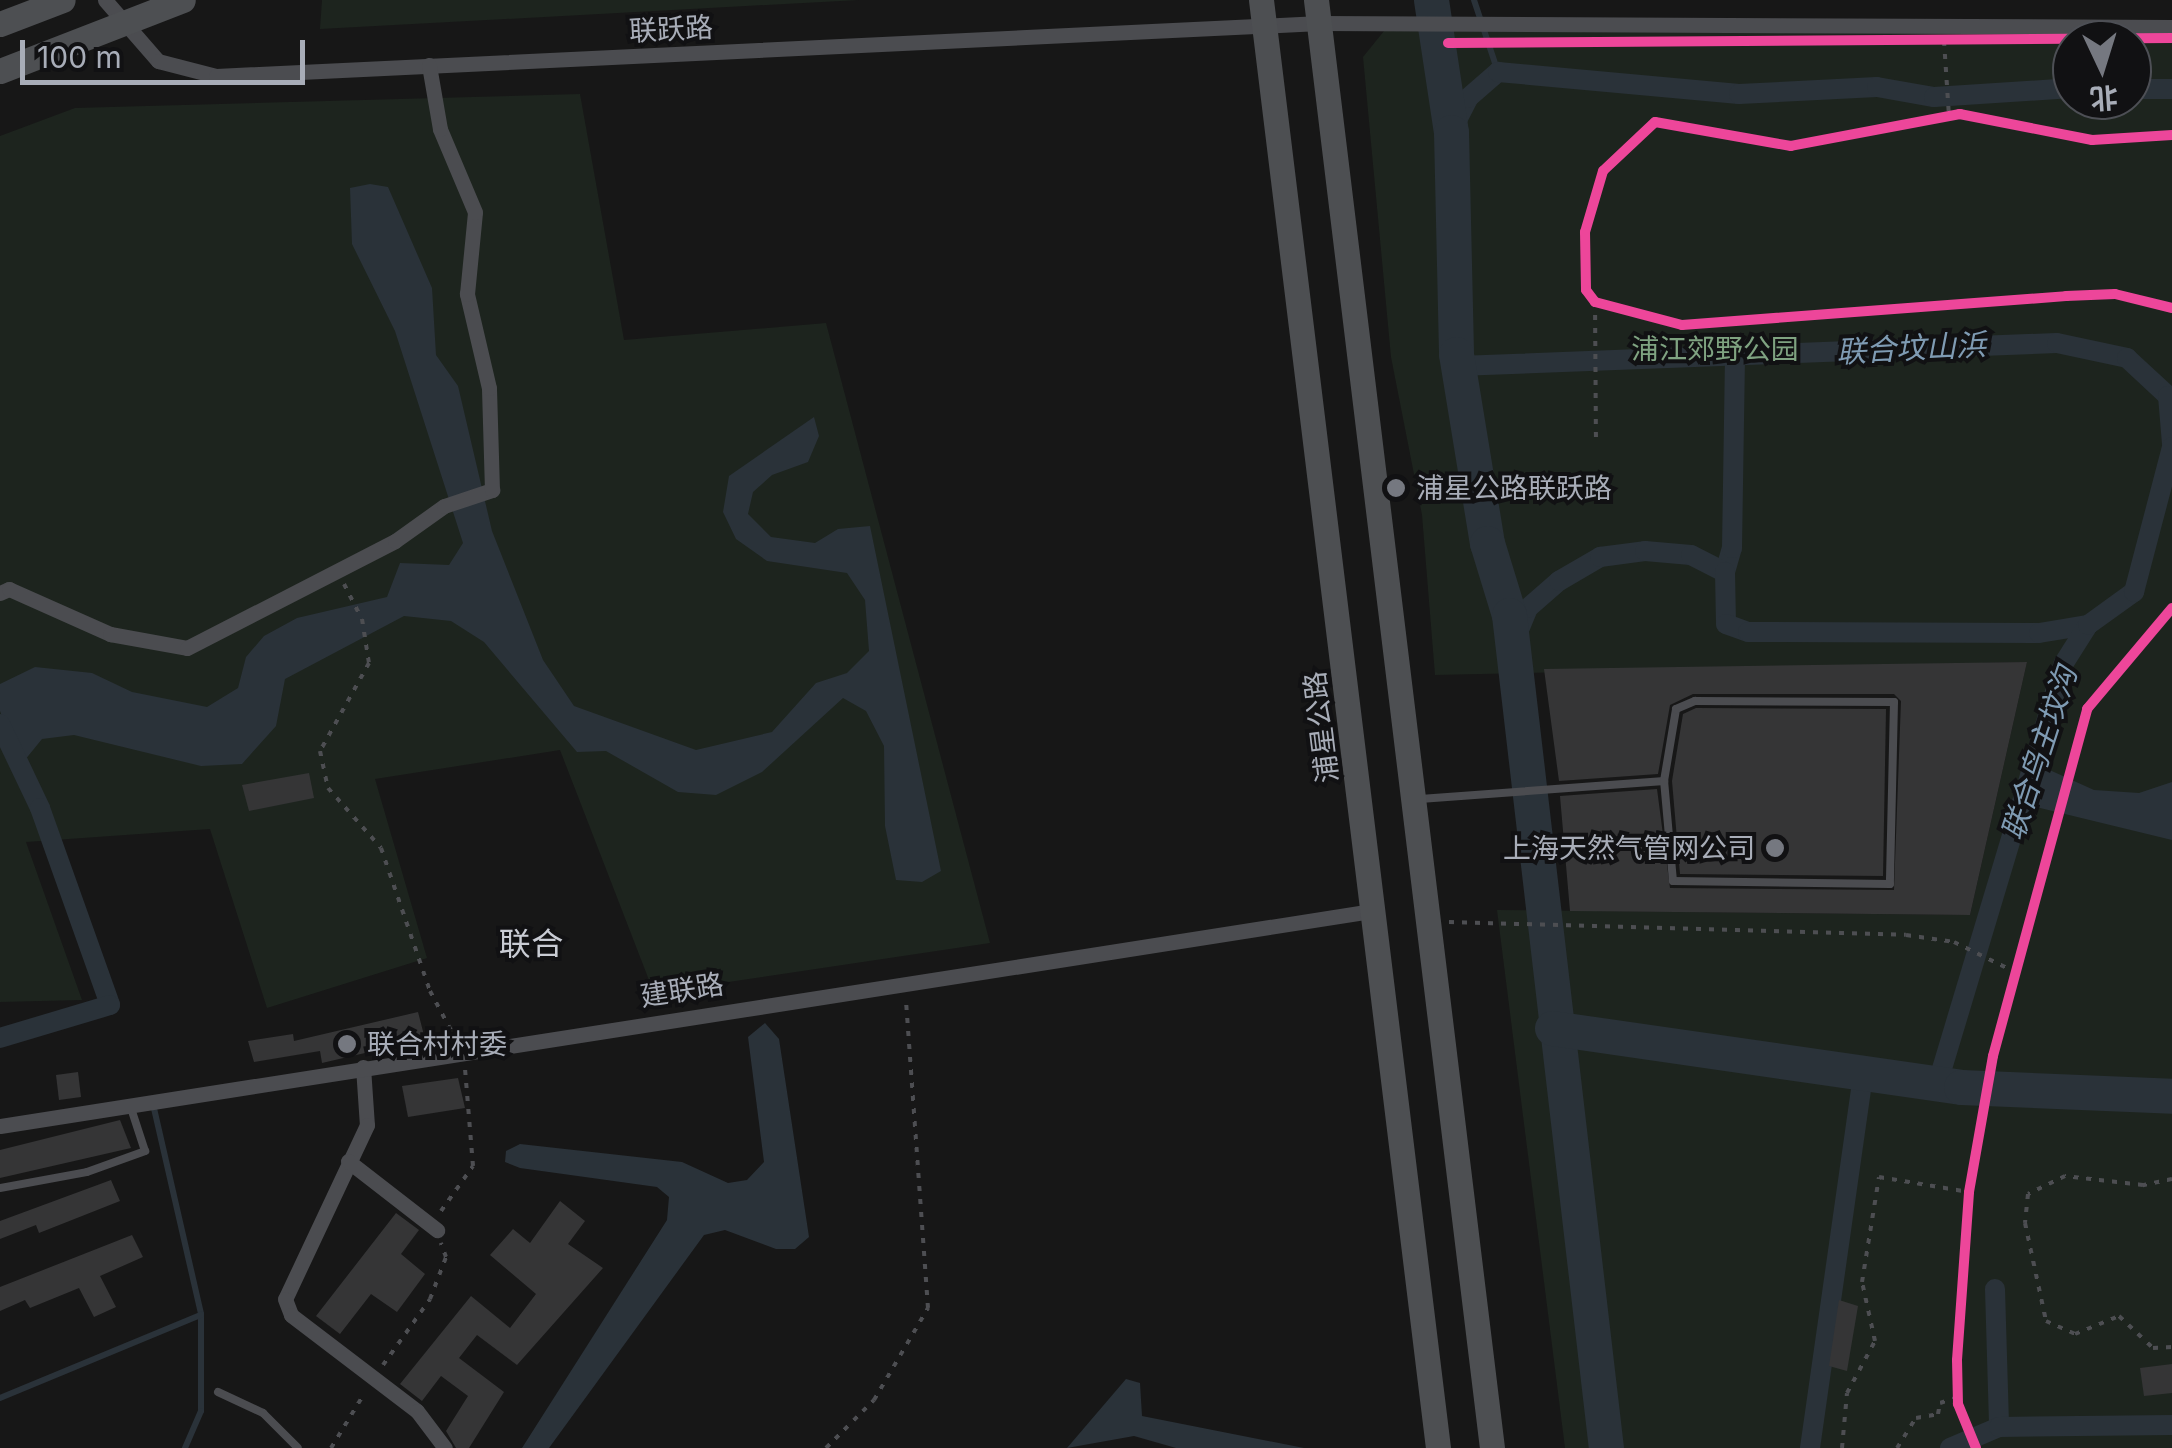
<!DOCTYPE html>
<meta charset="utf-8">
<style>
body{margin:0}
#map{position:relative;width:2172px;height:1448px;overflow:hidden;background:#171717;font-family:Inter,"Noto Sans SC",sans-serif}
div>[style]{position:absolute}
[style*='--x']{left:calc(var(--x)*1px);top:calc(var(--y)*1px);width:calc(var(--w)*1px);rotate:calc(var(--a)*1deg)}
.green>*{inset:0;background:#1d241e}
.water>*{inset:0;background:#2a3239}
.stream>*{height:6px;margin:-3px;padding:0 3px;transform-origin:3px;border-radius:3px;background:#2a3239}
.canal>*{height:20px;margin:-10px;padding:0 10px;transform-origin:10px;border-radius:10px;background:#2a3239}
.river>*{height:35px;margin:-17.5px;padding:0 17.5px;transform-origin:17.5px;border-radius:17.5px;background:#2a3239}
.building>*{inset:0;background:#353536}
.path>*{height:4px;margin-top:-2px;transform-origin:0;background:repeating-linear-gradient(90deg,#4d4e52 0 5px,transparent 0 13px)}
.service>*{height:8px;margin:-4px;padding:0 4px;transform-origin:4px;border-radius:4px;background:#4b4c50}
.minor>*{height:15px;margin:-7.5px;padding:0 7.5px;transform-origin:7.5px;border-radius:7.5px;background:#4b4c50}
.primary>*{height:25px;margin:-12.5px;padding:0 12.5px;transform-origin:12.5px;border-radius:12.5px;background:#4d4f52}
.cycleway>*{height:10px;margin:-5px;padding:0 5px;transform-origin:5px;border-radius:5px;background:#ed469a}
.dots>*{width:28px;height:28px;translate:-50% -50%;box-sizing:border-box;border:5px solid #111113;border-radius:50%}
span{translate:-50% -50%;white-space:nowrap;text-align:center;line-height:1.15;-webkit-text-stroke:8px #111113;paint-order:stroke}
.street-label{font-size:28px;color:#a8adb8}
.park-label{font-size:28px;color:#7fa381}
.poi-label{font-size:28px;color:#a8adb8}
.left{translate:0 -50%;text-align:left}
.right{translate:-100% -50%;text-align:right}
.water-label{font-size:30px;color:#7f9bb3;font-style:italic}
.quarter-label{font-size:32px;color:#c9ccd4}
.north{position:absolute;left:2052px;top:20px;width:100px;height:100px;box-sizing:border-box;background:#111113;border:2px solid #4d4f55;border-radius:50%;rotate:176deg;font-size:28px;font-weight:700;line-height:40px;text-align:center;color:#a8adb8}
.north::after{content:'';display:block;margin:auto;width:35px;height:45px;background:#757880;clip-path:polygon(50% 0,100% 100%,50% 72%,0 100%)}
.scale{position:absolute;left:20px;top:40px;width:285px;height:45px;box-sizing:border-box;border:5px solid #a8adb8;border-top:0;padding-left:12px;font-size:30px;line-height:35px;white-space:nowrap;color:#a8adb8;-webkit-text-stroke:8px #111113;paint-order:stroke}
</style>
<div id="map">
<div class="green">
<div style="clip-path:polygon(322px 0,859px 0,320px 29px)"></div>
<div style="clip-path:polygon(evenodd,1384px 31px,2172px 35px,2172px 1448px,1565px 1448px,1497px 910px,1970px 915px,2027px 662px,1435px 675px,1422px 515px,1391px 357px,1363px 57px,1384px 31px,2072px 40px,2132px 40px,2132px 100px,2072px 100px,2072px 40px)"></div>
<div style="clip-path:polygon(580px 94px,624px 340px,826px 323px,990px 943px,654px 993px,560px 750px,375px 779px,427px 958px,267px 1008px,210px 829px,26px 842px,82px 1000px,0 1002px,0 136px,75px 108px)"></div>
</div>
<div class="water">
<div style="clip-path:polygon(370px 184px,388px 187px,432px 288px,436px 355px,458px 386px,492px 531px,543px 660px,574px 706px,696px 750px,772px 732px,816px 683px,847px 673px,869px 651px,865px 600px,847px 573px,767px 561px,736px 539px,723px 512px,729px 476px,814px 417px,819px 436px,808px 462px,772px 475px,753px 492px,748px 514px,771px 537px,815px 543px,838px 529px,870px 526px,941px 871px,922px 882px,896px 880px,885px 826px,884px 746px,866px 711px,843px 698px,762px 772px,716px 795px,678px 792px,606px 751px,577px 752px,484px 642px,451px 621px,404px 616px,285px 679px,276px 726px,242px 764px,201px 766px,74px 735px,42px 739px,20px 766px,0 711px,0 684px,35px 667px,92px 673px,132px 692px,207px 707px,238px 688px,246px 657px,264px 636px,297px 618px,387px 597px,400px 563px,449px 565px,463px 543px,395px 331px,352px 244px,350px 188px)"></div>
<div style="clip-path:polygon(2034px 763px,2094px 790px,2139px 793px,2172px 782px,2172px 840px,2020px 803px)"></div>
<div style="clip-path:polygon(765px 1023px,779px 1039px,809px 1237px,795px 1249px,776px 1249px,725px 1230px,704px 1235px,549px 1448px,522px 1448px,667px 1220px,669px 1197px,657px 1187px,520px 1168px,505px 1162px,506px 1151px,520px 1144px,682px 1162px,728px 1183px,747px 1180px,764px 1162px,748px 1037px)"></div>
<div style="clip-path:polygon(1126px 1379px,1140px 1383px,1142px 1416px,1304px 1448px,1176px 1448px,1134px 1436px,1067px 1448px)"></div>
</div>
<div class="stream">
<div style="--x:1474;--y:0;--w:76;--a:71.6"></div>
<div style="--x:153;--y:1104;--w:215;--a:77.1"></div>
<div style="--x:201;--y:1314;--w:97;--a:90"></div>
<div style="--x:201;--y:1411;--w:40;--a:113.4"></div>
<div style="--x:0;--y:1398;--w:217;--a:-22.5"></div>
</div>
<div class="canal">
<div style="--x:2132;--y:89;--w:40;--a:0"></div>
<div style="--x:1451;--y:132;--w:38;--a:-63"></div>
<div style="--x:1468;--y:98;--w:40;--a:-41"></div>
<div style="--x:1498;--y:72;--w:242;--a:5.2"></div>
<div style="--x:1739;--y:94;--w:138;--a:-2.9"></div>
<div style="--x:1877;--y:87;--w:58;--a:10"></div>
<div style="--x:1934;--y:97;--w:138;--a:-3.7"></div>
<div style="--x:1458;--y:366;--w:599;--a:-2.2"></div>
<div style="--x:2057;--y:343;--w:72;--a:12.1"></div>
<div style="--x:2127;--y:358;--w:56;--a:42.8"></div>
<div style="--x:2168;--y:396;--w:48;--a:85.2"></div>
<div style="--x:1725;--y:572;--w:25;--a:-74"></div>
<div style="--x:1732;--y:548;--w:187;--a:-89.1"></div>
<div style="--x:1512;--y:647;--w:42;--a:-67.7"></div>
<div style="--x:1528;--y:608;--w:41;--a:-41.1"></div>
<div style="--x:1559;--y:581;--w:48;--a:-30.3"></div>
<div style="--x:1600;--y:557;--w:45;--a:-7.6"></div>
<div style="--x:1645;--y:551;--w:46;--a:5"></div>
<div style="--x:1691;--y:555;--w:38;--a:27"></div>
<div style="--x:1725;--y:572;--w:52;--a:88.9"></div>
<div style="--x:1726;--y:624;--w:23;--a:20"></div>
<div style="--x:1748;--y:632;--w:291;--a:0.2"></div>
<div style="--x:2039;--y:633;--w:50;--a:-9.3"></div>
<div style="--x:0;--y:724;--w:93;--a:64.5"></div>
<div style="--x:40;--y:808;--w:209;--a:70.4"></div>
<div style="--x:110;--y:1005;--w:115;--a:163.3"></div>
<div style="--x:1938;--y:1082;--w:438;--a:-73.3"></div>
<div style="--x:2064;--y:663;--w:45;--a:-57.7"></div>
<div style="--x:2088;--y:625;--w:57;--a:-35.7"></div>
<div style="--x:2134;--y:592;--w:150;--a:-75.3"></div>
<div style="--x:1995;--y:1289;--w:138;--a:88.3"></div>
<div style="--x:1810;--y:1448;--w:376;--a:-81.9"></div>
<div style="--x:1950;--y:1448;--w:53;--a:-23.2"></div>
<div style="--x:1999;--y:1427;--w:173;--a:-0.7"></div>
</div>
<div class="river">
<div style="--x:1431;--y:0;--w:134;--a:81.4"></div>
<div style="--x:1451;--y:132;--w:222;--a:88.7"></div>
<div style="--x:1456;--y:354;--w:192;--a:80.7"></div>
<div style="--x:1487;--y:543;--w:75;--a:73"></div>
<div style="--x:1509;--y:615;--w:839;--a:83.36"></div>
<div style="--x:1552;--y:1028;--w:413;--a:8.2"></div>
<div style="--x:1961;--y:1087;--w:211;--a:2.4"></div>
</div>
<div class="building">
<div style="clip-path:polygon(2027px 662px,1970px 915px,1570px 911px,1560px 796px,1657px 789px,1670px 888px,1894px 890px,1901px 701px,1894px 694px,1693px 694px,1670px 705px,1658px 774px,1559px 781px,1544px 669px)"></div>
<div style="clip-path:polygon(1696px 708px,1886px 709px,1883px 876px,1680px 874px,1672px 781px,1683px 714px)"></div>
<div style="clip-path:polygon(309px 773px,314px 798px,249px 811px,242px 785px)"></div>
<div style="clip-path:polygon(418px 1012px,425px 1039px,322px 1063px,320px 1051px,254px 1062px,248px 1041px,293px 1034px,294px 1041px)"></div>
<div style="clip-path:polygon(78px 1072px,81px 1097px,59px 1100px,56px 1075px)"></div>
<div style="clip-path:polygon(458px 1078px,465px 1108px,408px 1117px,402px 1086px)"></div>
<div style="clip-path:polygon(120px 1120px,131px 1148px,0 1178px,0 1150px)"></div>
<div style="clip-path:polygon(111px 1180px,120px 1201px,39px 1233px,36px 1225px,0 1239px,0 1221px)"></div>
<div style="clip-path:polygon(560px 1201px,585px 1221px,568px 1244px,603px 1268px,517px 1365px,477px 1335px,459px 1358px,504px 1392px,469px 1448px,456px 1448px,446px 1431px,468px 1396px,441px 1376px,422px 1401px,400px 1384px,471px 1296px,510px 1328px,536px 1294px,490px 1255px,513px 1229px,530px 1243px)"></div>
<div style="clip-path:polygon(396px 1213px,419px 1230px,401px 1254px,425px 1274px,397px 1312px,371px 1294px,340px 1334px,316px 1316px)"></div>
<div style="clip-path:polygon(132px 1235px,143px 1257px,100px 1276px,116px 1307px,94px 1317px,79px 1288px,30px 1308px,25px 1300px,0 1311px,0 1287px)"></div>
<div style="clip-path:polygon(1839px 1300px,1858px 1306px,1847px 1371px,1829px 1366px)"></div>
<div style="clip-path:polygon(2172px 1364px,2172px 1393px,2144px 1396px,2140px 1368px)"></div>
</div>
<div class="path">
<div style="--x:1944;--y:41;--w:75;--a:86.2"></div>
<div style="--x:1595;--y:302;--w:138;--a:89.6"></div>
<div style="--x:344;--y:584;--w:39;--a:63"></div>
<div style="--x:362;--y:619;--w:45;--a:81"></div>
<div style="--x:369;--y:663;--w:101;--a:119.1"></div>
<div style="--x:320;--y:751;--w:38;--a:78"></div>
<div style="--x:328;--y:788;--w:80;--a:48.5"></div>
<div style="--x:381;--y:848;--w:151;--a:71.1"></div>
<div style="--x:430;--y:991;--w:55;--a:62"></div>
<div style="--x:1449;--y:922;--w:457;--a:1.6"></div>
<div style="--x:1906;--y:935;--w:49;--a:8.3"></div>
<div style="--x:1954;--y:942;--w:70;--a:26.2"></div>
<div style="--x:2172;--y:1179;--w:30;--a:168"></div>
<div style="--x:2143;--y:1185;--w:79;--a:-173.4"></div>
<div style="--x:2065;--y:1176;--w:41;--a:154.1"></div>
<div style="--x:2028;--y:1194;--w:29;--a:96"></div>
<div style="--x:2025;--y:1223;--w:100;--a:77.9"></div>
<div style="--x:2046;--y:1321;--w:32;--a:24"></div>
<div style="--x:2075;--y:1334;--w:48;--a:-22.2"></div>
<div style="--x:2119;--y:1316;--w:47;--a:43.3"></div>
<div style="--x:2153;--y:1348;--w:19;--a:-3"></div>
<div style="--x:441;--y:1211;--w:55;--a:-54.6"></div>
<div style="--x:473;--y:1166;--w:98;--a:-94.7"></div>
<div style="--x:383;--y:1365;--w:81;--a:-54.5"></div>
<div style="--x:430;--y:1299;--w:45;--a:-69.1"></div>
<div style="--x:446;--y:1257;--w:15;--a:-110"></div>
<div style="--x:331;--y:1448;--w:63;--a:-58.6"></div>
<div style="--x:826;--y:1448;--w:68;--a:-45"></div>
<div style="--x:874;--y:1400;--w:107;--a:-59.6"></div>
<div style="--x:928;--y:1308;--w:310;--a:-94.1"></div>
<div style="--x:1842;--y:1448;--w:55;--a:-84.8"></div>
<div style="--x:1847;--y:1393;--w:59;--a:-61.7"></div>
<div style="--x:1875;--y:1341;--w:60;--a:-102.4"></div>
<div style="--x:1862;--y:1282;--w:106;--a:-80.8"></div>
<div style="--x:1879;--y:1177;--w:91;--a:9.5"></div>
<div style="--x:1897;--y:1448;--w:36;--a:-58"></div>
<div style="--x:1916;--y:1418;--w:22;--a:-10"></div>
<div style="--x:1938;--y:1414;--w:11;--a:-80"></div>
<div style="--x:1940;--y:1403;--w:19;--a:-18"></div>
</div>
<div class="service">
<div style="--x:1420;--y:799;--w:245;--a:-4.2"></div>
<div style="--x:1664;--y:781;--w:73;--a:-80.5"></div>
<div style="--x:1676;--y:709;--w:21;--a:-23"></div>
<div style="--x:1695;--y:701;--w:199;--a:0.3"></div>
<div style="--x:1894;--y:702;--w:182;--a:91.3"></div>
<div style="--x:1890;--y:884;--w:217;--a:-179.2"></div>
<div style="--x:1673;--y:881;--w:100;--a:-95.1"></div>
<div style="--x:0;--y:1188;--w:88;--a:-10.4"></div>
<div style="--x:87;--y:1172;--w:62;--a:-19.9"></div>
<div style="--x:145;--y:1151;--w:48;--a:-108.1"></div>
<div style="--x:218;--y:1392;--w:50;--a:25"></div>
<div style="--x:263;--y:1413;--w:49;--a:45"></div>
</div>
<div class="minor">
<div style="--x:105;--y:0;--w:81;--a:49"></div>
<div style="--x:158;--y:61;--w:60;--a:14.5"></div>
<div style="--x:216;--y:76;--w:1105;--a:-2.75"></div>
<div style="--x:1320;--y:23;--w:852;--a:0.27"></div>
<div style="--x:0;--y:593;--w:10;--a:-24"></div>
<div style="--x:9;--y:589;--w:111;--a:24"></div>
<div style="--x:110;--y:634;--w:78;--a:10.3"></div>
<div style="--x:187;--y:648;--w:234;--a:-27.2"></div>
<div style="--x:395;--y:541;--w:60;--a:-35.5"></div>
<div style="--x:444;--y:506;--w:51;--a:-18.4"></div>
<div style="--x:492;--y:490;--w:102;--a:-91.7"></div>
<div style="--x:489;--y:388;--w:97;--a:-103.2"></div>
<div style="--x:467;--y:294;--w:82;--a:-84.4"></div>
<div style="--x:475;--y:212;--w:90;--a:-112.9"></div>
<div style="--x:440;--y:129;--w:65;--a:-99.8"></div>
<div style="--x:363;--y:1067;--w:58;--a:86.1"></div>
<div style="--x:367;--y:1125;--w:192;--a:115.2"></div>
<div style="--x:285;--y:1299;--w:17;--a:69"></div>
<div style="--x:291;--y:1315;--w:158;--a:37.3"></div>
<div style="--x:417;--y:1411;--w:46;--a:52.9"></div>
<div style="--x:0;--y:1126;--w:1389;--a:-8.91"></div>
<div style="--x:348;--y:1161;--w:113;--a:37.8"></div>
</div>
<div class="primary">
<div style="--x:1261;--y:0;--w:1459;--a:83.03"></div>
<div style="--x:1316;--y:0;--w:1459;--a:83.07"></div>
<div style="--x:0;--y:24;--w:67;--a:-20.9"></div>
<div style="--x:0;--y:71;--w:196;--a:-21.2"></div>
</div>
<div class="cycleway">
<div style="--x:1448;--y:43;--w:724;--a:-0.4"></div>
<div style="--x:2172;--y:135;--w:80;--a:176.4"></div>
<div style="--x:2092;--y:140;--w:135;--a:-168.9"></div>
<div style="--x:1960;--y:114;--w:172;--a:169.3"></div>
<div style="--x:1791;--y:146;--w:138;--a:-170"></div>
<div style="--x:1655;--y:122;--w:71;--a:136.7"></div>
<div style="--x:1603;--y:171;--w:64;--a:106.4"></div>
<div style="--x:1585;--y:232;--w:58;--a:89"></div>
<div style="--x:1586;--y:290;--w:15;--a:53"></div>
<div style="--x:1595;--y:302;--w:90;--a:14.8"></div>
<div style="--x:1682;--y:325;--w:385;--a:-4.3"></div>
<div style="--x:2066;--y:296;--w:49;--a:-2.3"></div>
<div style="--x:2115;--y:294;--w:59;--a:13.8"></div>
<div style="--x:1976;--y:1448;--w:48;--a:-112.2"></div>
<div style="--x:1958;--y:1404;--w:44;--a:-91.3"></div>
<div style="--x:1957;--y:1360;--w:168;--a:-85.9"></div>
<div style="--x:1969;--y:1192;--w:138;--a:-80"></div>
<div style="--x:1993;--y:1056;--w:360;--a:-74.8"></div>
<div style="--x:2087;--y:709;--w:132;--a:-49.9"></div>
</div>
<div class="dots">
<div style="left:1396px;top:488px;background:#757880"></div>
<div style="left:1775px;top:848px;background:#757880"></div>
<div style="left:347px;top:1044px;background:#757880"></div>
</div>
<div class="street-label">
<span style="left:671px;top:29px;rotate:-3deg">联跃路</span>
<span style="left:1321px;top:727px;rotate:-97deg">浦星公路</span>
<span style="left:682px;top:990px;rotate:-9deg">建联路</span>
</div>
<div class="park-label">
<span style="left:1715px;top:349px">浦江郊野公园</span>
</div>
<div class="poi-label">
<span class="left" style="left:1416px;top:488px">浦星公路联跃路</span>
<span class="right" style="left:1755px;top:848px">上海天然气管网公司</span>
<span class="left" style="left:367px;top:1044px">联合村村委</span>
</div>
<div class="water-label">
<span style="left:1911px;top:348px;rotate:-3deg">联合坟山浜</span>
<span style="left:2039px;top:753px;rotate:-72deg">联合鸟主坟沟</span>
</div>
<div class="quarter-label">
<span style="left:531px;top:944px">联合</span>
</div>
<div class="north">北</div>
<div class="scale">100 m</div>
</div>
